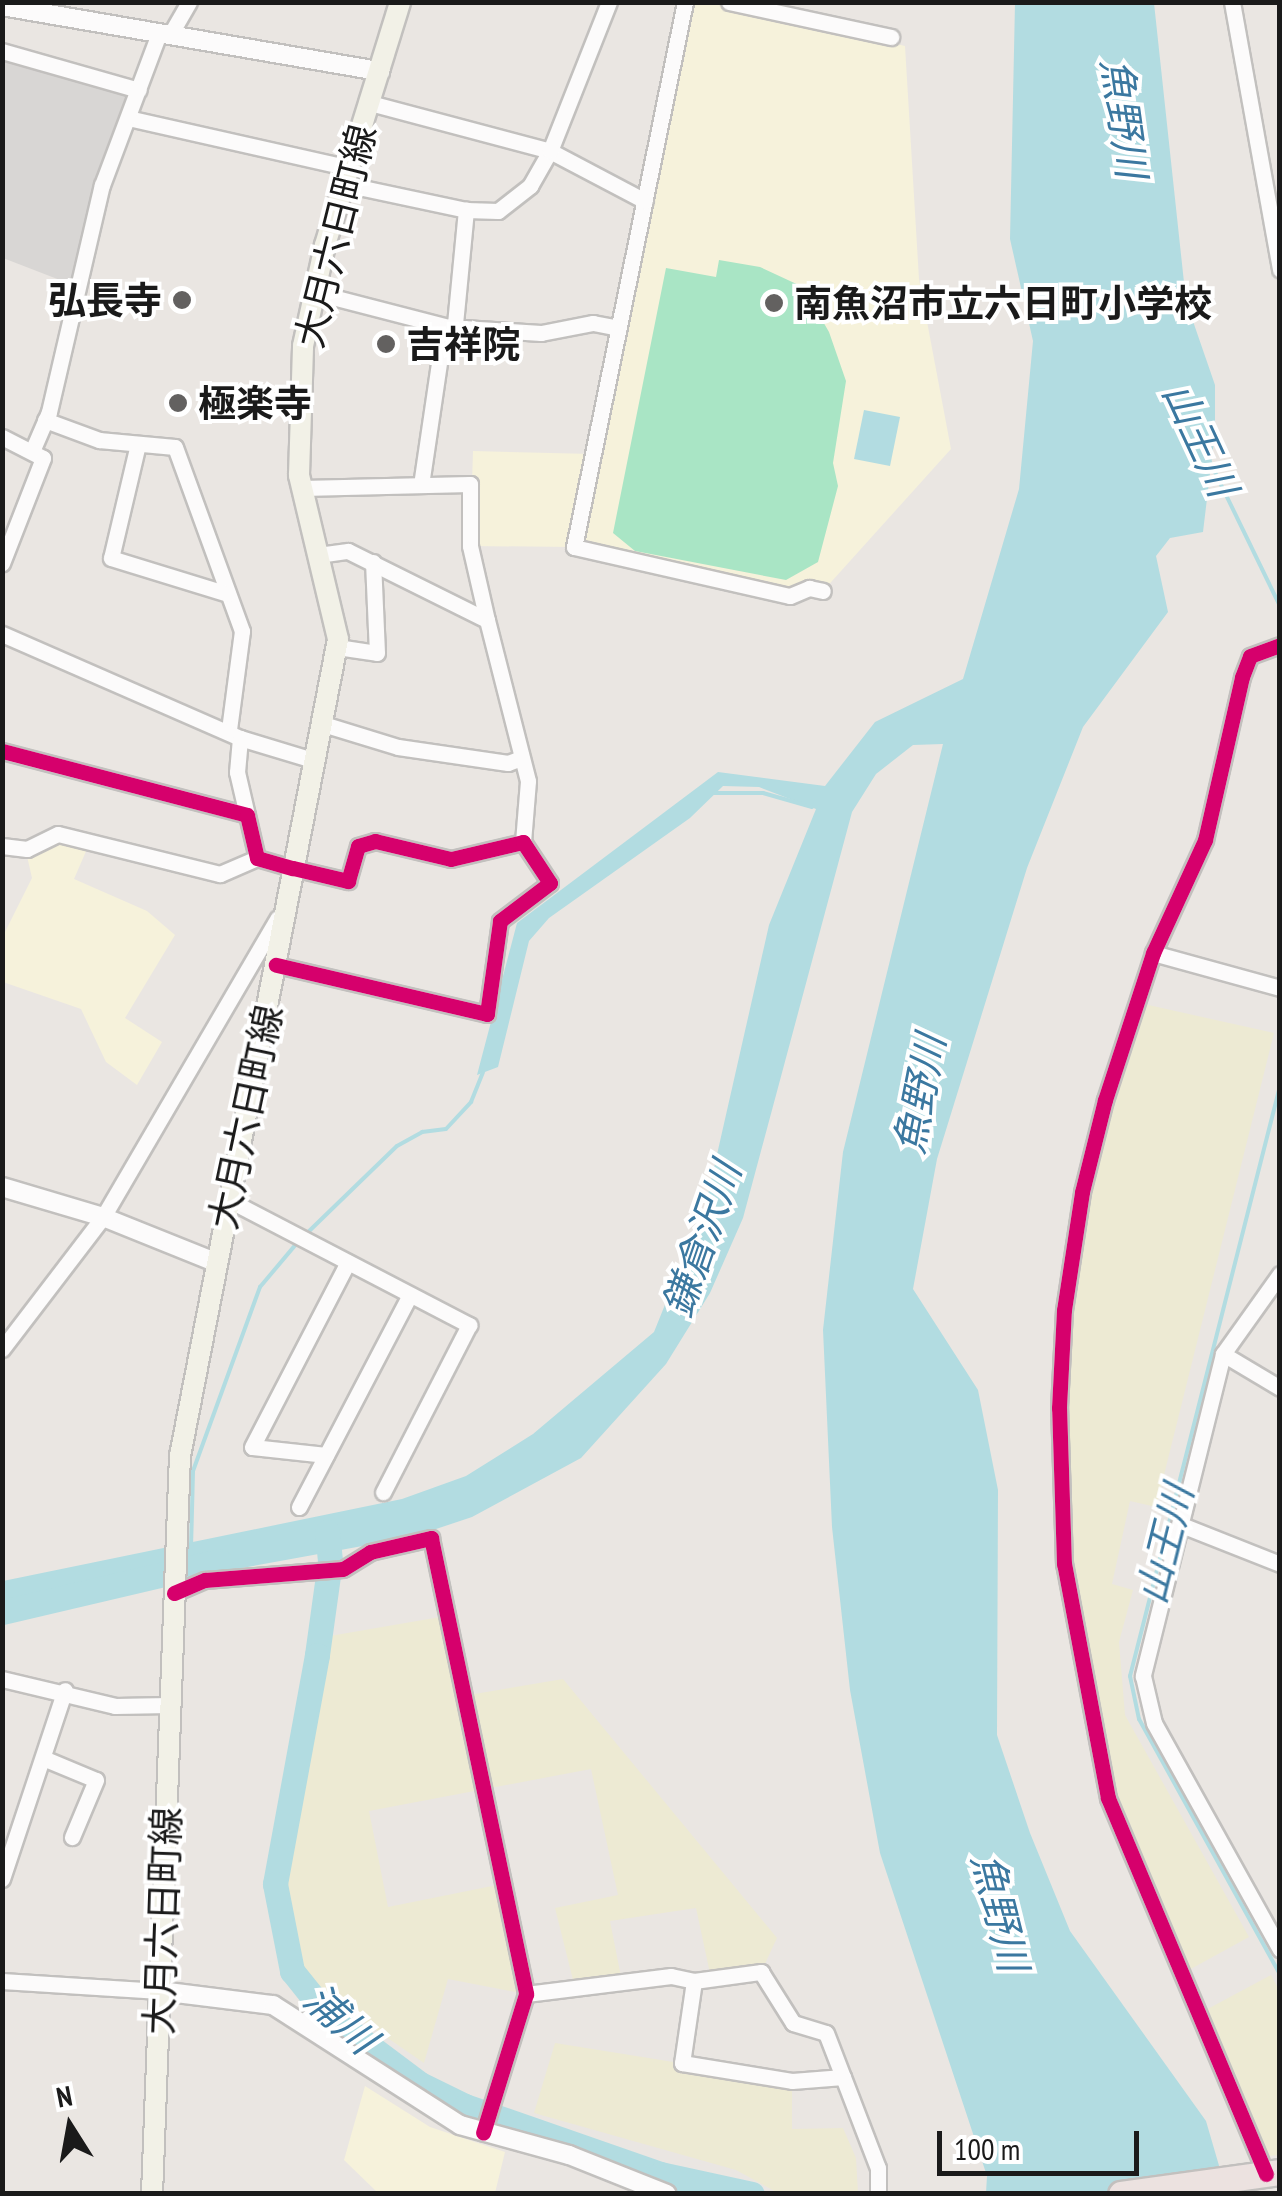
<!DOCTYPE html>
<meta charset="utf-8">
<style>
body{margin:0}
#map{position:relative;width:1282px;height:2196px;overflow:hidden;background:#eae6e2;font-family:"PT Sans Narrow","Noto Sans JP",sans-serif}
div>[style]{position:absolute}
[style*='--x']{left:calc(var(--x)*1px);top:calc(var(--y)*1px);width:calc(var(--w)*1px);rotate:calc(var(--a)*1deg)}
.education>*{inset:0;background:#f6f2db}
.farmland>*{inset:0;background:#edead3}
.pitch>*{inset:0;background:#a9e5c5}
.parking>*{inset:0;background:#d8d6d4}
.water>*{inset:0;background:#b2dce1}
.stream>*{height:4px;margin:-2px;padding:0 2px;transform-origin:2px;border-radius:2px;background:#b2dce1}
.river>*{height:25px;margin:-12.5px;padding:0 12.5px;transform-origin:12.5px;border-radius:12.5px;background:#b2dce1}
.roads{filter:drop-shadow(2px 0 #c2c0be) drop-shadow(-2px 0 #c2c0be) drop-shadow(0 2px #c2c0be) drop-shadow(0 -2px #c2c0be)}
.minor>*{height:15px;margin:-7.5px;padding:0 7.5px;transform-origin:7.5px;border-radius:7.5px;background:#fcfbfb}
.tertiary>*{height:18px;margin:-9px;padding:0 9px;transform-origin:9px;border-radius:9px;background:#fcfbfb}
.secondary>*{height:20px;margin:-10px;padding:0 10px;transform-origin:10px;border-radius:10px;background:#f2f1e7}
.trunk>*{height:25px;margin:-12.5px;padding:0 12.5px;transform-origin:12.5px;border-radius:12.5px;background:#ece2e0}
.cycleway>*{height:15px;margin:-7.5px;padding:0 7.5px;transform-origin:7.5px;border-radius:7.5px;background:#d6006c}
.dots>*{width:28px;height:28px;translate:-50% -50%;box-sizing:border-box;border:5px solid #fff;border-radius:50%}
span{translate:-50% -50%;white-space:nowrap;text-align:center;line-height:1.15;-webkit-text-stroke:8px #fff;paint-order:stroke}
.street-label{font-size:38px;color:#1a1a1a}
.poi-label{font-size:38px;color:#1a1a1a;font-weight:700}
.right{translate:-100% -50%;text-align:right}
.left{translate:0 -50%;text-align:left}
.water-label{font-size:40px;color:#3b78a0;font-style:italic}
.frame{position:absolute;inset:0;border:5px solid #1a1a1a;pointer-events:none}
.north{position:absolute;left:20px;top:2076px;width:100px;height:100px;-webkit-text-stroke:8px #fff;paint-order:stroke;rotate:349deg;font-size:28px;font-weight:700;line-height:40px;text-align:center;color:#1a1a1a}
.north::after{content:'';display:block;margin:auto;width:35px;height:45px;background:#1a1a1a;clip-path:polygon(50% 0,100% 100%,50% 72%,0 100%)}
.scale{position:absolute;left:937px;top:2131px;width:202px;height:45px;box-sizing:border-box;border:5px solid #1a1a1a;border-top:0;padding-left:12px;font-size:30px;line-height:35px;white-space:nowrap;color:#1a1a1a;-webkit-text-stroke:8px #fff;paint-order:stroke}
</style>
<div id="map">
<div class="education">
<div style="clip-path:polygon(685px 3px,729px 3px,905px 46px,919px 279px,951px 449px,823px 591px,790px 596px,574px 547px,470px 546px,473px 451px,593px 454px)"></div>
<div style="clip-path:polygon(60px 842px,87px 849px,74px 879px,147px 911px,175px 935px,125px 1018px,162px 1042px,137px 1085px,106px 1062px,81px 1009px,3px 982px,2px 938px,32px 878px,27px 856px)"></div>
<div style="clip-path:polygon(365px 2086px,430px 2127px,505px 2152px,495px 2193px,378px 2193px,344px 2160px)"></div>
</div>
<div class="farmland">
<div style="clip-path:polygon(1135px 1002px,1274px 1033px,1156px 1507px,1130px 1501px,1112px 1584px,1133px 1590px,1119px 1642px,1125px 1715px,1249px 1937px,1178px 1976px,1108px 1798px,1079px 1665px,1059px 1408px,1082px 1192px)"></div>
<div style="clip-path:polygon(446px 1616px,463px 1696px,563px 1679px,777px 1938px,761px 1972px,711px 1978px,696px 1908px,610px 1921px,622px 1982px,575px 1988px,555px 1908px,618px 1895px,591px 1769px,369px 1811px,388px 1907px,502px 1884px,526px 1994px,448px 1979px,424px 2063px,331px 1999px,304px 1970px,287px 1919px,286px 1884px,330px 1636px)"></div>
<div style="clip-path:polygon(1271px 1975px,1279px 1990px,1279px 2155px,1266px 2156px,1202px 2012px)"></div>
<div style="clip-path:polygon(555px 2043px,792px 2081px,792px 2129px,843px 2128px,856px 2158px,858px 2193px,778px 2193px,736px 2170px,534px 2113px)"></div>
</div>
<div class="pitch">
<div style="clip-path:polygon(719px 260px,760px 267px,803px 287px,829px 332px,846px 381px,833px 463px,838px 486px,818px 562px,786px 580px,635px 551px,613px 533px,666px 268px,716px 277px)"></div>
</div>
<div class="parking">
<div style="clip-path:polygon(2px 51px,139px 90px,78px 287px,3px 258px)"></div>
</div>
<div class="water">
<div style="clip-path:polygon(1015px 3px,1154px 3px,1186px 301px,1215px 385px,1215px 432px,1203px 532px,1170px 538px,1156px 556px,1168px 612px,1083px 727px,1027px 868px,937px 1159px,913px 1289px,978px 1390px,998px 1490px,997px 1735px,1030px 1833px,1070px 1931px,1206px 2121px,1227px 2193px,986px 2193px,987px 2176px,880px 1853px,850px 1690px,832px 1527px,823px 1330px,843px 1152px,943px 744px,913px 745px,876px 774px,852px 812px,743px 1218px,710px 1293px,666px 1364px,581px 1458px,472px 1517px,412px 1537px,220px 1572px,141px 1576px,3px 1605px,3px 1581px,402px 1499px,466px 1476px,533px 1434px,654px 1332px,706px 1203px,769px 925px,816px 809px,759px 787px,723px 786px,690px 818px,549px 918px,529px 941px,498px 1067px,477px 1075px,517px 923px,718px 772px,825px 786px,875px 722px,963px 679px,1019px 489px,1033px 341px,1010px 239px)"></div>
<div style="clip-path:polygon(864px 410px,900px 417px,890px 466px,854px 459px)"></div>
</div>
<div class="stream">
<div style="--x:1210;--y:462;--w:160;--a:64.1"></div>
<div style="--x:714;--y:793;--w:49;--a:0"></div>
<div style="--x:763;--y:793;--w:51;--a:15.9"></div>
<div style="--x:1280;--y:1086;--w:609;--a:104.26"></div>
<div style="--x:1130;--y:1676;--w:44;--a:78.2"></div>
<div style="--x:1139;--y:1719;--w:291;--a:61.1"></div>
<div style="--x:304;--y:1236;--w:129;--a:-44.1"></div>
<div style="--x:397;--y:1146;--w:29;--a:-29"></div>
<div style="--x:422;--y:1132;--w:24;--a:-7"></div>
<div style="--x:446;--y:1129;--w:37;--a:-47"></div>
<div style="--x:471;--y:1102;--w:32;--a:-68"></div>
<div style="--x:191;--y:1548;--w:77;--a:-88.5"></div>
<div style="--x:193;--y:1471;--w:196;--a:-70"></div>
<div style="--x:260;--y:1287;--w:57;--a:-49.9"></div>
</div>
<div class="river">
<div style="--x:327;--y:1532;--w:29;--a:84"></div>
<div style="--x:330;--y:1561;--w:95;--a:97.9"></div>
<div style="--x:317;--y:1655;--w:233;--a:100.4"></div>
<div style="--x:275;--y:1884;--w:89;--a:78.9"></div>
<div style="--x:292;--y:1971;--w:45;--a:51.3"></div>
<div style="--x:320;--y:2006;--w:57;--a:39.3"></div>
<div style="--x:364;--y:2042;--w:70;--a:36.9"></div>
<div style="--x:420;--y:2084;--w:50;--a:26.1"></div>
<div style="--x:465;--y:2106;--w:207;--a:19.2"></div>
<div style="--x:660;--y:2174;--w:94;--a:12.3"></div>
<div style="--x:2;--y:1612;--w:223;--a:-13.2"></div>
</div>
<div class="roads">
<div class="minor">
<div style="--x:685;--y:2;--w:556;--a:101.51"></div>
<div style="--x:574;--y:547;--w:221;--a:12.8"></div>
<div style="--x:790;--y:596;--w:21;--a:-23"></div>
<div style="--x:809;--y:588;--w:14;--a:12"></div>
<div style="--x:729;--y:2;--w:166;--a:12.2"></div>
<div style="--x:1232;--y:2;--w:272;--a:79.8"></div>
<div style="--x:170;--y:35;--w:38;--a:-60"></div>
<div style="--x:2;--y:51;--w:142;--a:15.9"></div>
<div style="--x:370;--y:103;--w:186;--a:14.9"></div>
<div style="--x:550;--y:151;--w:107;--a:27.8"></div>
<div style="--x:128;--y:118;--w:227;--a:12.7"></div>
<div style="--x:344;--y:184;--w:125;--a:12"></div>
<div style="--x:466;--y:210;--w:32;--a:2"></div>
<div style="--x:498;--y:211;--w:41;--a:-38"></div>
<div style="--x:530;--y:186;--w:40;--a:-60.3"></div>
<div style="--x:550;--y:151;--w:160;--a:-68.4"></div>
<div style="--x:313;--y:292;--w:139;--a:14.5"></div>
<div style="--x:448;--y:327;--w:93;--a:3.7"></div>
<div style="--x:541;--y:333;--w:53;--a:-10.9"></div>
<div style="--x:593;--y:323;--w:26;--a:11"></div>
<div style="--x:45;--y:420;--w:58;--a:20.3"></div>
<div style="--x:99;--y:440;--w:76;--a:5.3"></div>
<div style="--x:175;--y:447;--w:196;--a:70"></div>
<div style="--x:242;--y:631;--w:100;--a:97.5"></div>
<div style="--x:2;--y:437;--w:46;--a:27.1"></div>
<div style="--x:43;--y:458;--w:113;--a:111.3"></div>
<div style="--x:138;--y:444;--w:117;--a:103.3"></div>
<div style="--x:111;--y:558;--w:122;--a:17.1"></div>
<div style="--x:33;--y:449;--w:40;--a:-66.6"></div>
<div style="--x:49;--y:412;--w:233;--a:-76.9"></div>
<div style="--x:102;--y:185;--w:162;--a:-69.4"></div>
<div style="--x:421;--y:485;--w:158;--a:-81.6"></div>
<div style="--x:444;--y:329;--w:12;--a:-24"></div>
<div style="--x:455;--y:324;--w:115;--a:-84.5"></div>
<div style="--x:302;--y:488;--w:168;--a:-1.4"></div>
<div style="--x:470;--y:484;--w:62;--a:90"></div>
<div style="--x:470;--y:546;--w:76;--a:77.1"></div>
<div style="--x:318;--y:555;--w:30;--a:-8"></div>
<div style="--x:348;--y:551;--w:155;--a:26.4"></div>
<div style="--x:487;--y:620;--w:166;--a:75.7"></div>
<div style="--x:528;--y:781;--w:61;--a:94.7"></div>
<div style="--x:2;--y:634;--w:260;--a:23.6"></div>
<div style="--x:240;--y:738;--w:79;--a:16.8"></div>
<div style="--x:337;--y:647;--w:40;--a:8.5"></div>
<div style="--x:377;--y:653;--w:91;--a:-92.5"></div>
<div style="--x:323;--y:724;--w:78;--a:17"></div>
<div style="--x:398;--y:747;--w:111;--a:8.3"></div>
<div style="--x:508;--y:763;--w:14;--a:-21"></div>
<div style="--x:240;--y:738;--w:34;--a:95"></div>
<div style="--x:237;--y:772;--w:44;--a:76.9"></div>
<div style="--x:2;--y:751;--w:253;--a:14.6"></div>
<div style="--x:247;--y:815;--w:44;--a:76.9"></div>
<div style="--x:257;--y:858;--w:37;--a:16"></div>
<div style="--x:293;--y:868;--w:57;--a:13.3"></div>
<div style="--x:348;--y:881;--w:36;--a:-74"></div>
<div style="--x:358;--y:846;--w:18;--a:-16"></div>
<div style="--x:375;--y:841;--w:78;--a:13.3"></div>
<div style="--x:451;--y:859;--w:74;--a:-13.3"></div>
<div style="--x:523;--y:842;--w:49;--a:56.6"></div>
<div style="--x:550;--y:883;--w:63;--a:142.8"></div>
<div style="--x:500;--y:921;--w:94;--a:98"></div>
<div style="--x:487;--y:1014;--w:217;--a:-166.9"></div>
<div style="--x:2;--y:846;--w:25;--a:7"></div>
<div style="--x:27;--y:849;--w:34;--a:-26"></div>
<div style="--x:58;--y:834;--w:167;--a:13.9"></div>
<div style="--x:220;--y:874;--w:40;--a:-23.4"></div>
<div style="--x:1153;--y:953;--w:132;--a:15.4"></div>
<div style="--x:229;--y:1200;--w:271;--a:27.5"></div>
<div style="--x:469;--y:1325;--w:188;--a:117.2"></div>
<div style="--x:1280;--y:1274;--w:98;--a:125.5"></div>
<div style="--x:1223;--y:1354;--w:332;--a:104"></div>
<div style="--x:1143;--y:1676;--w:48;--a:76.8"></div>
<div style="--x:1154;--y:1723;--w:259;--a:60.9"></div>
<div style="--x:2;--y:1349;--w:166;--a:-52.6"></div>
<div style="--x:103;--y:1217;--w:346;--a:-59.7"></div>
<div style="--x:1223;--y:1354;--w:66;--a:30.8"></div>
<div style="--x:326;--y:1455;--w:74;--a:-173.8"></div>
<div style="--x:252;--y:1447;--w:208;--a:-62.6"></div>
<div style="--x:299;--y:1507;--w:239;--a:-62.4"></div>
<div style="--x:1179;--y:1524;--w:109;--a:21.6"></div>
<div style="--x:174;--y:1593;--w:34;--a:-23"></div>
<div style="--x:205;--y:1580;--w:138;--a:-4.6"></div>
<div style="--x:343;--y:1569;--w:32;--a:-32"></div>
<div style="--x:370;--y:1552;--w:63;--a:-12.9"></div>
<div style="--x:431;--y:1538;--w:466;--a:78.2"></div>
<div style="--x:526;--y:1994;--w:145;--a:107.2"></div>
<div style="--x:2;--y:1679;--w:116;--a:13.4"></div>
<div style="--x:115;--y:1706;--w:54;--a:-1.1"></div>
<div style="--x:43;--y:1758;--w:57;--a:22.5"></div>
<div style="--x:96;--y:1780;--w:62;--a:112.8"></div>
<div style="--x:2;--y:1879;--w:199;--a:-71.6"></div>
<div style="--x:2;--y:1981;--w:158;--a:3.6"></div>
<div style="--x:694;--y:1981;--w:68;--a:-7.7"></div>
<div style="--x:761;--y:1972;--w:60;--a:57.9"></div>
<div style="--x:793;--y:2023;--w:34;--a:17"></div>
<div style="--x:826;--y:2033;--w:47;--a:68.9"></div>
<div style="--x:526;--y:1994;--w:146;--a:-7.1"></div>
<div style="--x:671;--y:1976;--w:24;--a:12"></div>
<div style="--x:694;--y:1981;--w:83;--a:98.3"></div>
<div style="--x:682;--y:2063;--w:111;--a:9.3"></div>
<div style="--x:792;--y:2081;--w:51;--a:-4.5"></div>
<div style="--x:843;--y:2077;--w:97;--a:69"></div>
<div style="--x:878;--y:2168;--w:26;--a:90"></div>
<div style="--x:1266;--y:2174;--w:408;--a:-112.8"></div>
<div style="--x:1108;--y:1798;--w:238;--a:-100.6"></div>
<div style="--x:1064;--y:1564;--w:156;--a:-91.8"></div>
<div style="--x:1059;--y:1408;--w:98;--a:-87.1"></div>
<div style="--x:1064;--y:1310;--w:119;--a:-81.3"></div>
<div style="--x:1082;--y:1192;--w:95;--a:-76"></div>
<div style="--x:1105;--y:1100;--w:155;--a:-71.9"></div>
<div style="--x:1153;--y:953;--w:124;--a:-65.3"></div>
<div style="--x:1205;--y:840;--w:167;--a:-77.2"></div>
<div style="--x:1242;--y:677;--w:22;--a:-69"></div>
<div style="--x:1250;--y:656;--w:32;--a:-20"></div>
</div>
<div class="tertiary">
<div style="--x:2;--y:6;--w:384;--a:9.8"></div>
<div style="--x:2;--y:1187;--w:105;--a:16.5"></div>
<div style="--x:103;--y:1217;--w:121;--a:21.9"></div>
<div style="--x:160;--y:1991;--w:114;--a:7.1"></div>
<div style="--x:273;--y:2005;--w:222;--a:32.7"></div>
<div style="--x:460;--y:2125;--w:113;--a:15.4"></div>
<div style="--x:569;--y:2155;--w:105;--a:21.7"></div>
</div>
<div class="secondary">
<div style="--x:152;--y:2194;--w:739;--a:-87.83"></div>
<div style="--x:180;--y:1456;--w:832;--a:-79.05"></div>
<div style="--x:338;--y:639;--w:169;--a:-103.4"></div>
<div style="--x:299;--y:475;--w:129;--a:-88.2"></div>
<div style="--x:303;--y:346;--w:103;--a:-77.7"></div>
<div style="--x:325;--y:245;--w:254;--a:-72.8"></div>
</div>
<div class="trunk">
<div style="--x:1121;--y:2194;--w:161;--a:-7.9"></div>
</div>
</div>
<div class="cycleway">
<div style="--x:2;--y:751;--w:253;--a:14.6"></div>
<div style="--x:247;--y:815;--w:44;--a:76.9"></div>
<div style="--x:257;--y:858;--w:37;--a:16"></div>
<div style="--x:293;--y:868;--w:57;--a:13.3"></div>
<div style="--x:348;--y:881;--w:36;--a:-74"></div>
<div style="--x:358;--y:846;--w:18;--a:-16"></div>
<div style="--x:375;--y:841;--w:78;--a:13.3"></div>
<div style="--x:451;--y:859;--w:74;--a:-13.3"></div>
<div style="--x:523;--y:842;--w:49;--a:56.6"></div>
<div style="--x:550;--y:883;--w:63;--a:142.8"></div>
<div style="--x:500;--y:921;--w:94;--a:98"></div>
<div style="--x:487;--y:1014;--w:217;--a:-166.9"></div>
<div style="--x:174;--y:1593;--w:34;--a:-23"></div>
<div style="--x:205;--y:1580;--w:138;--a:-4.6"></div>
<div style="--x:343;--y:1569;--w:32;--a:-32"></div>
<div style="--x:370;--y:1552;--w:63;--a:-12.9"></div>
<div style="--x:431;--y:1538;--w:466;--a:78.2"></div>
<div style="--x:526;--y:1994;--w:145;--a:107.2"></div>
<div style="--x:1266;--y:2174;--w:408;--a:-112.8"></div>
<div style="--x:1108;--y:1798;--w:238;--a:-100.6"></div>
<div style="--x:1064;--y:1564;--w:156;--a:-91.8"></div>
<div style="--x:1059;--y:1408;--w:98;--a:-87.1"></div>
<div style="--x:1064;--y:1310;--w:119;--a:-81.3"></div>
<div style="--x:1082;--y:1192;--w:95;--a:-76"></div>
<div style="--x:1105;--y:1100;--w:155;--a:-71.9"></div>
<div style="--x:1153;--y:953;--w:124;--a:-65.3"></div>
<div style="--x:1205;--y:840;--w:167;--a:-77.2"></div>
<div style="--x:1242;--y:677;--w:22;--a:-69"></div>
<div style="--x:1250;--y:656;--w:32;--a:-20"></div>
</div>
<div class="dots">
<div style="left:182px;top:300px;background:#636160"></div>
<div style="left:774px;top:303px;background:#636160"></div>
<div style="left:386px;top:344px;background:#636160"></div>
<div style="left:178px;top:403px;background:#636160"></div>
</div>
<div class="street-label">
<span style="left:335px;top:236px;rotate:-76deg">大月六日町線</span>
<span style="left:245px;top:1117px;rotate:-78deg">大月六日町線</span>
<span style="left:162px;top:1921px;rotate:-88deg">大月六日町線</span>
</div>
<div class="poi-label">
<span class="right" style="left:162px;top:300px">弘長寺</span>
<span class="left" style="left:794px;top:303px">南魚沼市立六日町小学校</span>
<span class="left" style="left:406px;top:344px">吉祥院</span>
<span class="left" style="left:198px;top:403px">極楽寺</span>
</div>
<div class="water-label">
<span style="left:1125px;top:118px;rotate:82deg">魚野川</span>
<span style="left:1201px;top:439px;rotate:65deg">山王川</span>
<span style="left:919px;top:1094px;rotate:-79deg">魚野川</span>
<span style="left:701px;top:1239px;rotate:-71deg">鎌倉沢川</span>
<span style="left:1164px;top:1544px;rotate:-76deg">山王川</span>
<span style="left:1001px;top:1912px;rotate:76deg">魚野川</span>
<span style="left:341px;top:2018px;rotate:42deg">浦川</span>
</div>
<div class="frame"></div>
<div class="north">N</div>
<div class="scale">100 m</div>
</div>
